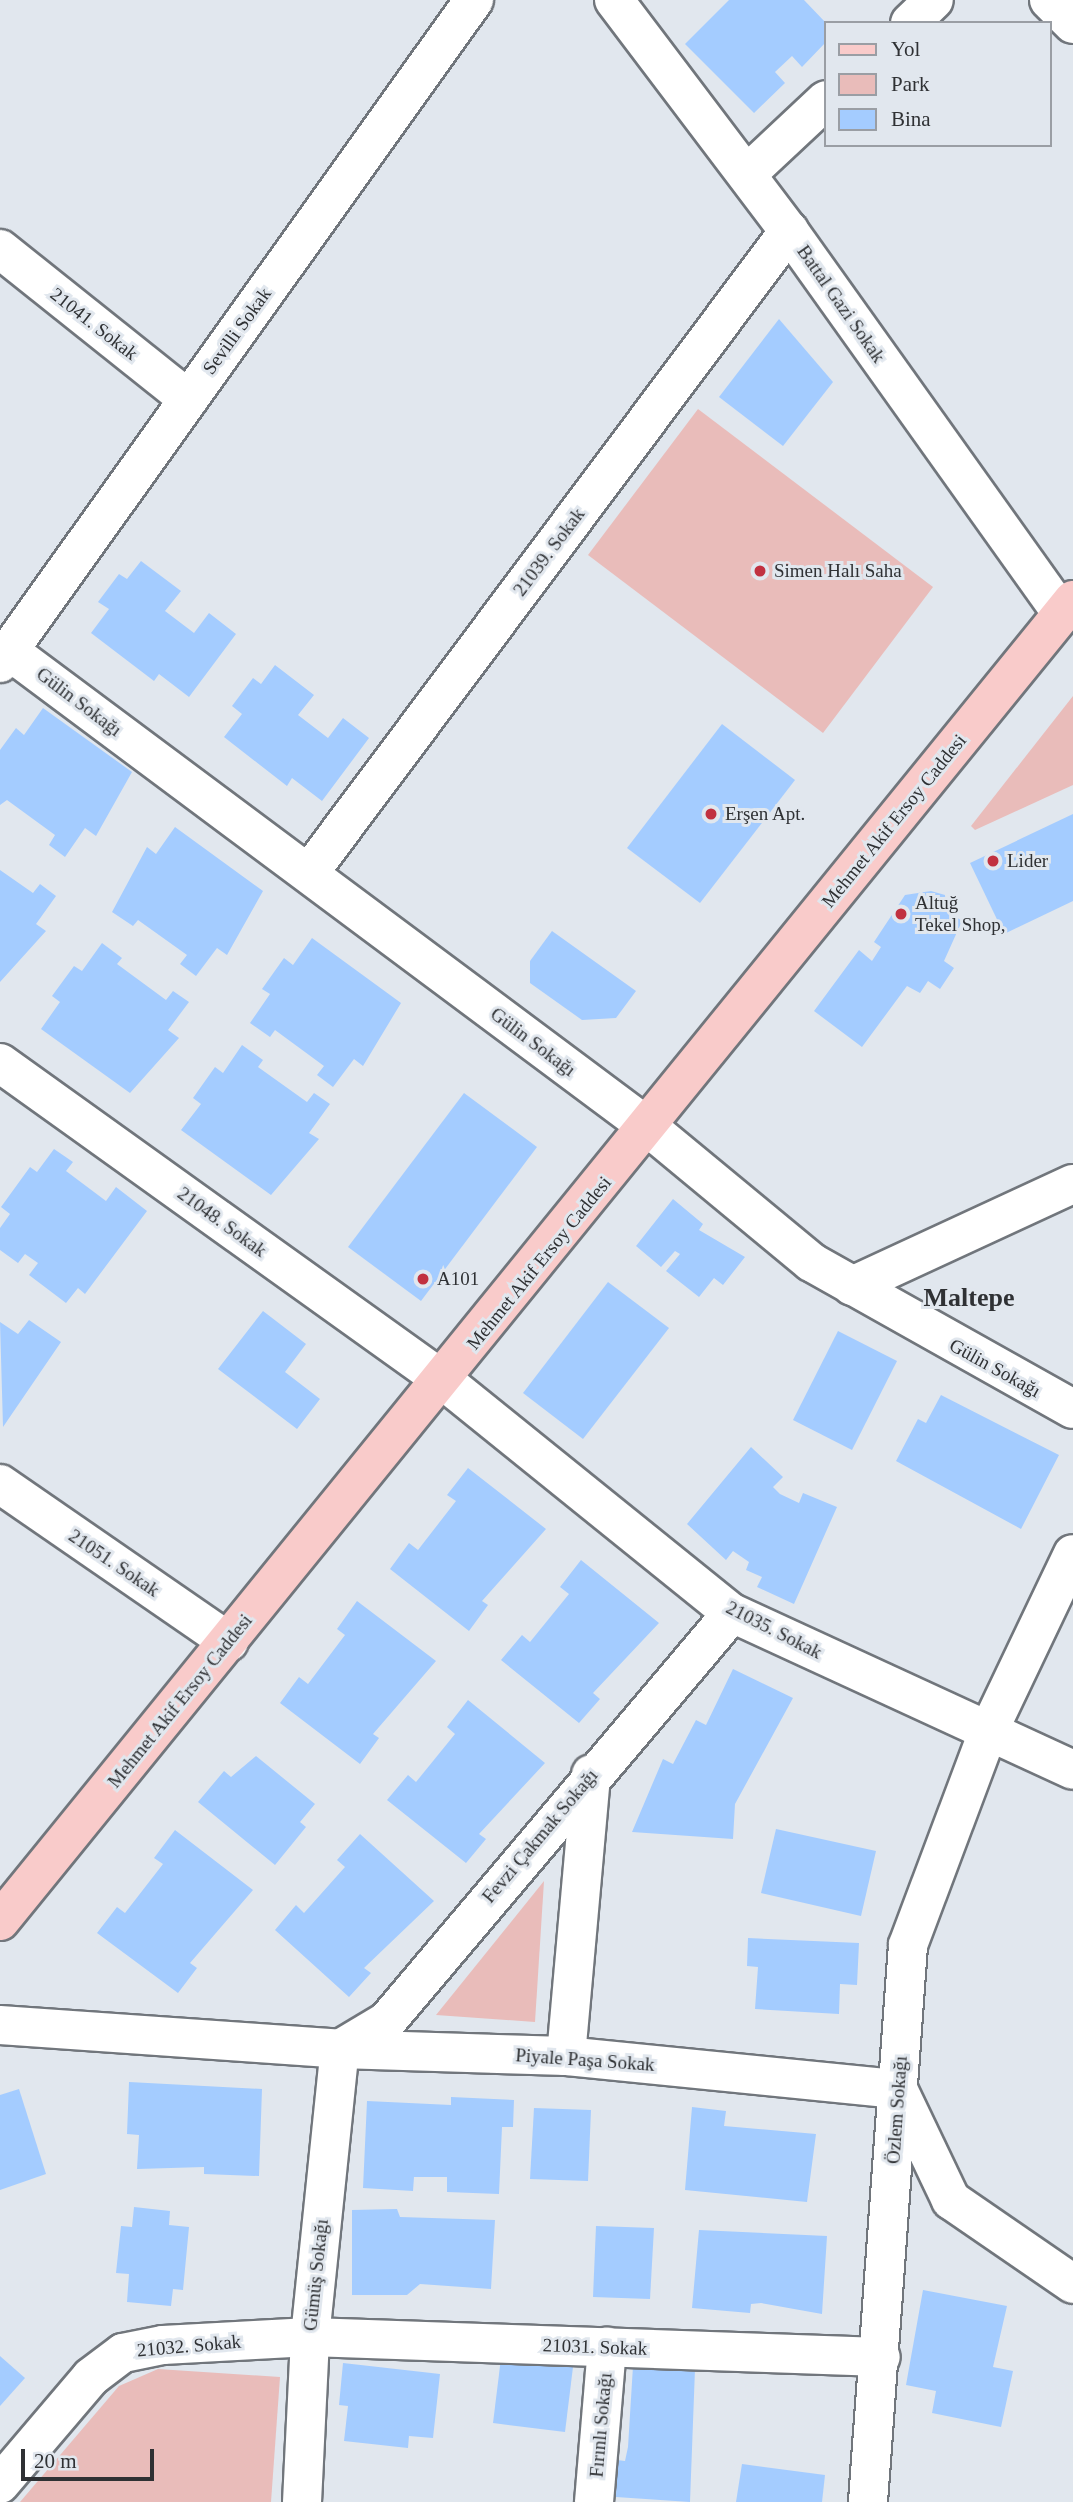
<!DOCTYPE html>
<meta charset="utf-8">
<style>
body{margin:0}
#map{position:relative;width:1073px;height:2502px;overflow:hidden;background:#e1e7ee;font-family:Georgia,serif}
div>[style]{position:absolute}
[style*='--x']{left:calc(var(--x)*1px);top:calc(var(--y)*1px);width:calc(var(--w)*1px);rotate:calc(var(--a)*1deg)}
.green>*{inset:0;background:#e9bcba}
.building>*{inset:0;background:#a4ccff}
.roads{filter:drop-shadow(2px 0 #71767c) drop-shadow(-2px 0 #71767c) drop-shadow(0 2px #71767c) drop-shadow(0 -2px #71767c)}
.minor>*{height:38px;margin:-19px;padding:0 19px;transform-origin:19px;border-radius:19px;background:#fff}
.major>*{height:38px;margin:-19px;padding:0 19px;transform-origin:19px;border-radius:19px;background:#f9cbca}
.dots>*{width:19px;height:19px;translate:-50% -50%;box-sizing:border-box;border:4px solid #e1e7ee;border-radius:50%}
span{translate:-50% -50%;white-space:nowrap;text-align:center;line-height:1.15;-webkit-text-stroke:6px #e1e7ee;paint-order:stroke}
.street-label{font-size:19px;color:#2f3134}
.poi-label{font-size:19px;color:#2f3134}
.left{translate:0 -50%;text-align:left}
.district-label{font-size:26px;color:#2f3134;font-weight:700}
.legend{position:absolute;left:824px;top:21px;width:228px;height:126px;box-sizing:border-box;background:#e1e7ee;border:2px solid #9a9ea4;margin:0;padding:9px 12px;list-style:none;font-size:21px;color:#2f3134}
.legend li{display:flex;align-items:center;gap:14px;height:35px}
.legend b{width:35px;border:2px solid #9a9ea4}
.scale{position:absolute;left:21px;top:2449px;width:133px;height:32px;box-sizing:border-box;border:4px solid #2f3134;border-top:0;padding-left:9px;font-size:21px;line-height:24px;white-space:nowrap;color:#2f3134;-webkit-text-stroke:5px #e1e7ee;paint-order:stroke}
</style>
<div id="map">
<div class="green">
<div style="clip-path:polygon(698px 409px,933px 587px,823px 733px,588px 555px)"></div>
<div style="clip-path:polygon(1073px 696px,1073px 785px,975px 830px,971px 826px)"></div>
<div style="clip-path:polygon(544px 1881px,535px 2022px,436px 2015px)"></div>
<div style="clip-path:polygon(158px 2369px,280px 2377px,271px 2502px,20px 2502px,119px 2386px)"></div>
</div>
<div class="building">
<div style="clip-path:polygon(729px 0,804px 0,826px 23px,826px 42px,802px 67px,792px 56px,775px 72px,785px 83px,754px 113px,685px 44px)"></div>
<div style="clip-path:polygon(779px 319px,833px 382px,783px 446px,719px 397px)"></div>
<div style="clip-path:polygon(141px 561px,181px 591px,165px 611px,194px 633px,209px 613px,236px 634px,189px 697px,159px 674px,154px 681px,91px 633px,109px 609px,98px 602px,119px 574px,127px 579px)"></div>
<div style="clip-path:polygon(275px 665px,314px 695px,298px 715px,328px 738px,343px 718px,369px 738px,322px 801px,292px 778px,287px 786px,224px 737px,242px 714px,232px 706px,253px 678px,261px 684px)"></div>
<div style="clip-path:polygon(43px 708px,132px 772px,96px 836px,85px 828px,65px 857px,49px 845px,55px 835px,7px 800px,0 805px,0 750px,16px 728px,24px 735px)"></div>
<div style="clip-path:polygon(722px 724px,795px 780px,700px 903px,627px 848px)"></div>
<div style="clip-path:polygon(1073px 814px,1073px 901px,1004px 934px,970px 863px)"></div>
<div style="clip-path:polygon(175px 827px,263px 891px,227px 955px,217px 948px,196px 976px,180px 964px,187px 955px,138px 920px,133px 926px,112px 912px,147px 847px,156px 854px)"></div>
<div style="clip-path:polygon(0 870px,33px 893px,40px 884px,56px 896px,36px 924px,46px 931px,0 982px)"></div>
<div style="clip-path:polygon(931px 891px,945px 895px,946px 910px,962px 921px,944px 961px,954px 968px,940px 989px,928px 981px,920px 993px,907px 986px,862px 1047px,814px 1011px,859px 950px,872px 961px,881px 947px,874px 942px,905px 895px)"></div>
<div style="clip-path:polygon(552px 931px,636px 991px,616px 1018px,582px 1020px,530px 983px,530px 961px)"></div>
<div style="clip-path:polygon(312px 938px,401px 1003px,363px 1066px,354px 1059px,333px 1087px,317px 1075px,324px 1066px,275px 1030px,270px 1037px,250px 1023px,270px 994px,262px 989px,284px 958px,293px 965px)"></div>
<div style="clip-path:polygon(102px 943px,122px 958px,117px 964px,166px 1000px,173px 991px,189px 1002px,168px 1030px,179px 1038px,130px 1093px,41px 1029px,60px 1002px,52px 996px,74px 966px,82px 971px)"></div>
<div style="clip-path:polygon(242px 1045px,263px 1060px,258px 1067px,307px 1102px,314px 1093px,330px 1104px,309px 1133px,319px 1139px,271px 1195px,181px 1130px,201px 1104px,193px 1098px,215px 1067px,223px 1073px)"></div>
<div style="clip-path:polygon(464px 1093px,537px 1147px,421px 1301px,348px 1247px)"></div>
<div style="clip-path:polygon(54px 1149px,73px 1162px,66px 1171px,106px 1201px,116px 1187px,147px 1211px,85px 1294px,78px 1288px,66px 1303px,29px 1275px,38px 1263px,25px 1254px,18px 1263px,0 1250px,0 1228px,10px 1214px,1px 1207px,30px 1167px,37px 1172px)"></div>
<div style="clip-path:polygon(673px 1199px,703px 1224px,699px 1230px,745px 1257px,723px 1285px,714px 1278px,699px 1297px,666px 1271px,680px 1254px,675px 1251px,661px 1267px,636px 1246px)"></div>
<div style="clip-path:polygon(608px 1282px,669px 1328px,583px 1439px,523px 1393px)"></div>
<div style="clip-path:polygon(263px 1311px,306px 1344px,285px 1372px,320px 1399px,297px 1429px,218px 1369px)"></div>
<div style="clip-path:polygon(29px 1320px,61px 1342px,3px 1427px,0 1322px,18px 1334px)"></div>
<div style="clip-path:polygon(838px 1331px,897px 1361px,852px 1450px,793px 1420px)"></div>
<div style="clip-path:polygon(941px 1395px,1059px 1455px,1021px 1529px,896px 1461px,918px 1419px,926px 1423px)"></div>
<div style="clip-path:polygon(751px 1447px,783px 1477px,773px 1487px,780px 1494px,799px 1503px,803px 1493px,837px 1507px,794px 1604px,757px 1587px,762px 1577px,746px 1570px,749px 1562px,733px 1551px,726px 1560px,687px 1524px)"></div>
<div style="clip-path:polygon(468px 1468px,546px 1529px,482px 1601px,488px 1605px,469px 1631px,390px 1569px,409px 1543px,418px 1550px,456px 1501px,447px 1495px)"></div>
<div style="clip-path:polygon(581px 1560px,659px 1623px,593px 1693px,600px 1699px,579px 1723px,501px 1660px,522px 1635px,530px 1642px,569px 1594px,560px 1587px)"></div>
<div style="clip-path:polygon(357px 1601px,436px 1661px,373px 1734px,379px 1738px,360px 1764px,280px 1703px,299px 1677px,308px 1684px,345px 1635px,337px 1629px)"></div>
<div style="clip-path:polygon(733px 1669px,793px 1698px,735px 1804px,733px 1839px,632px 1832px,663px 1759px,673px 1764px,696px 1720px,706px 1725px)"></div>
<div style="clip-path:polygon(468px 1700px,545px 1763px,479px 1834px,486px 1839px,466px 1863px,387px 1800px,408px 1775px,416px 1782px,455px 1734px,447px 1727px)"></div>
<div style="clip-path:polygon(256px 1756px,315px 1804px,300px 1822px,306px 1827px,275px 1865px,198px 1802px,224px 1771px,231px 1777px)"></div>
<div style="clip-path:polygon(776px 1829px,876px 1851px,861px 1916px,761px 1893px)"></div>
<div style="clip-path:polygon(175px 1830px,253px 1890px,190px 1963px,197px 1968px,178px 1993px,97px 1933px,117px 1907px,125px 1913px,163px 1864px,154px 1858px)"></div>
<div style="clip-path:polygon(360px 1834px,434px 1901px,364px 1968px,371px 1973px,349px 1997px,275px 1930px,296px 1905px,304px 1913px,345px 1867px,337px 1860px)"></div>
<div style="clip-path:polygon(748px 1938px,859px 1943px,857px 1985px,840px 1984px,839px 2014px,755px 2009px,758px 1967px,747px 1966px)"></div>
<div style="clip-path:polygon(129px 2082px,262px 2089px,259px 2176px,204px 2174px,204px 2167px,137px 2169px,139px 2135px,127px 2134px)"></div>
<div style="clip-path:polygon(19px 2089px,46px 2174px,0 2190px,0 2095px)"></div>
<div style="clip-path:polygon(451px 2097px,514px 2100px,513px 2127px,502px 2127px,499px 2194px,447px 2192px,447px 2177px,414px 2177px,413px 2191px,363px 2188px,367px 2101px,451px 2105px)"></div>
<div style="clip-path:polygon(692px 2107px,726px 2111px,724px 2126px,816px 2134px,807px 2202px,685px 2190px)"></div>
<div style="clip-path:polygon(534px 2108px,591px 2110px,588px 2181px,530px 2179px)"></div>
<div style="clip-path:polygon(134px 2207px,170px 2211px,169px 2225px,189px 2227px,183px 2290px,173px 2289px,171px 2306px,127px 2302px,129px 2274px,116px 2273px,121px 2226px,132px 2227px)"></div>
<div style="clip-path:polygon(397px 2209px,400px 2217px,495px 2220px,491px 2289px,420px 2284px,407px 2295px,352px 2295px,352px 2210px)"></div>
<div style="clip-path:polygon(596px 2226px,654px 2228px,650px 2299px,593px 2297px)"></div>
<div style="clip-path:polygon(699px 2230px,827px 2236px,822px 2314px,761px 2303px,751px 2304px,750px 2313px,692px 2308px)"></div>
<div style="clip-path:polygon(923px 2290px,1007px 2306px,993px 2367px,1013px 2371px,1001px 2427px,932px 2413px,936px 2391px,906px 2385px)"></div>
<div style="clip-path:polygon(0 2356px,25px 2378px,0 2406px)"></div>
<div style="clip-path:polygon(501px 2358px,573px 2367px,565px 2432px,493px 2423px)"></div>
<div style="clip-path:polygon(343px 2363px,440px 2374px,433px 2438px,409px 2436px,408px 2448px,344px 2441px,348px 2406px,339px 2405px)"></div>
<div style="clip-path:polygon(633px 2366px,695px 2369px,690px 2502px,616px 2497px,617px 2460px,625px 2461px,628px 2447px)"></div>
<div style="clip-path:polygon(742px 2464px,825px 2475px,822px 2502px,736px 2502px)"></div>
</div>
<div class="roads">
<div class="minor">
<div style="--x:614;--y:0;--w:290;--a:52.9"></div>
<div style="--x:789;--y:231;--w:469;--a:54.5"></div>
<div style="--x:1049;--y:0;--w:34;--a:45"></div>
<div style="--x:910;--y:23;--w:33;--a:-44"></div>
<div style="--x:747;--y:174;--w:108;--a:-43.1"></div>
<div style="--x:0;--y:249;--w:241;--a:38.6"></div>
<div style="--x:8;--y:650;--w:798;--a:36.7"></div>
<div style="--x:648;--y:1127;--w:212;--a:39.6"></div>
<div style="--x:811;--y:1262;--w:300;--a:29.3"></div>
<div style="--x:0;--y:663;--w:815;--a:-54.44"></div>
<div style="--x:309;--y:873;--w:802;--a:-53.22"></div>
<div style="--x:0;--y:1063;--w:546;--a:35.61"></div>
<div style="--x:444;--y:1381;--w:370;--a:38.9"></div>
<div style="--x:732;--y:1613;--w:375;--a:24.7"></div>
<div style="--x:852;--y:1286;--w:243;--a:-24.8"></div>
<div style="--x:0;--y:1484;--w:278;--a:34.6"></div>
<div style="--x:0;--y:2025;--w:341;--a:4"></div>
<div style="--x:340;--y:2049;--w:226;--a:1.8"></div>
<div style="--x:566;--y:2056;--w:334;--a:5.7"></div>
<div style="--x:898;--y:2089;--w:123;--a:64.5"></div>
<div style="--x:951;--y:2200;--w:148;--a:34.5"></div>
<div style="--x:566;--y:2056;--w:283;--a:-84.9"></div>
<div style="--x:0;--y:2484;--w:140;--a:-49.6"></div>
<div style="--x:91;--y:2377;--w:40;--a:-37"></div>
<div style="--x:123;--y:2353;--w:41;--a:-11.3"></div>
<div style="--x:163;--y:2345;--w:147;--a:-3.1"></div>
<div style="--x:310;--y:2337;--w:571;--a:2.01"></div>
<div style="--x:302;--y:2502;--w:165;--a:-87.2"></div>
<div style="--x:310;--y:2337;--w:290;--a:-84.1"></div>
<div style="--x:340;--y:2049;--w:55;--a:-30.8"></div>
<div style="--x:387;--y:2021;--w:534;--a:-49.78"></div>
<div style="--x:594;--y:2502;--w:156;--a:-85.2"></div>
<div style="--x:868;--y:2502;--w:558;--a:-85.89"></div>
<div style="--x:908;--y:1945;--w:228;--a:-69.4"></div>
<div style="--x:988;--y:1732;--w:197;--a:-64.5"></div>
</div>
<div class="major">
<div style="--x:0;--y:1921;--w:1702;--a:-50.91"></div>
</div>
</div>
<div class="dots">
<div style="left:760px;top:571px;background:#c13140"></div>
<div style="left:711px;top:814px;background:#c13140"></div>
<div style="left:993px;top:861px;background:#c13140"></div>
<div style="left:901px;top:914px;background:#c13140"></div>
<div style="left:423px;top:1279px;background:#c13140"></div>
</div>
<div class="street-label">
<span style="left:841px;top:304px;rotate:55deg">Battal Gazi Sokak</span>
<span style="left:94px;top:324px;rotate:38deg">21041. Sokak</span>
<span style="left:237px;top:331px;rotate:-54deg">Sevilli Sokak</span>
<span style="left:549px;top:552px;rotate:-53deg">21039. Sokak</span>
<span style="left:79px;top:702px;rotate:37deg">Gülin Sokağı</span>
<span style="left:894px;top:821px;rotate:-51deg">Mehmet Akif Ersoy Caddesi</span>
<span style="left:533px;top:1042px;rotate:37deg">Gülin Sokağı</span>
<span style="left:222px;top:1222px;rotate:36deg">21048. Sokak</span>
<span style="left:539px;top:1263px;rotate:-51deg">Mehmet Akif Ersoy Caddesi</span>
<span style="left:995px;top:1368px;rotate:29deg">Gülin Sokağı</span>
<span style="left:114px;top:1563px;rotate:34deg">21051. Sokak</span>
<span style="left:774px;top:1630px;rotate:27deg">21035. Sokak</span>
<span style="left:180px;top:1701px;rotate:-51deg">Mehmet Akif Ersoy Caddesi</span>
<span style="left:540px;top:1836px;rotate:-50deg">Fevzi Çakmak Sokağı</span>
<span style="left:585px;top:2060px;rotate:4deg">Piyale Paşa Sokak</span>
<span style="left:897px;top:2110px;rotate:-86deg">Özlem Sokağı</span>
<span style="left:316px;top:2275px;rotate:-84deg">Gümüş Sokağı</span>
<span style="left:189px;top:2346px;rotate:-5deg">21032. Sokak</span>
<span style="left:595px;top:2347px;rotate:2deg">21031. Sokak</span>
<span style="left:601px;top:2425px;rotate:-85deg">Fırınlı Sokağı</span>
</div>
<div class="poi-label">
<span class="left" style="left:774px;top:571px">Simen Halı Saha</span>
<span class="left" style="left:725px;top:814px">Erşen Apt.</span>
<span class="left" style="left:1007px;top:861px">Lider</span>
<span class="left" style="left:915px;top:914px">Altuğ<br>Tekel Shop,</span>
<span class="left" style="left:437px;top:1279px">A101</span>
</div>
<div class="district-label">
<span style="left:969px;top:1298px">Maltepe</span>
</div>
<ul class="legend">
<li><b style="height:9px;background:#f9cbca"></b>Yol</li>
<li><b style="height:19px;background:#e9bcba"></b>Park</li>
<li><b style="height:19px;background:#a4ccff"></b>Bina</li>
</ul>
<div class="scale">20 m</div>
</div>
